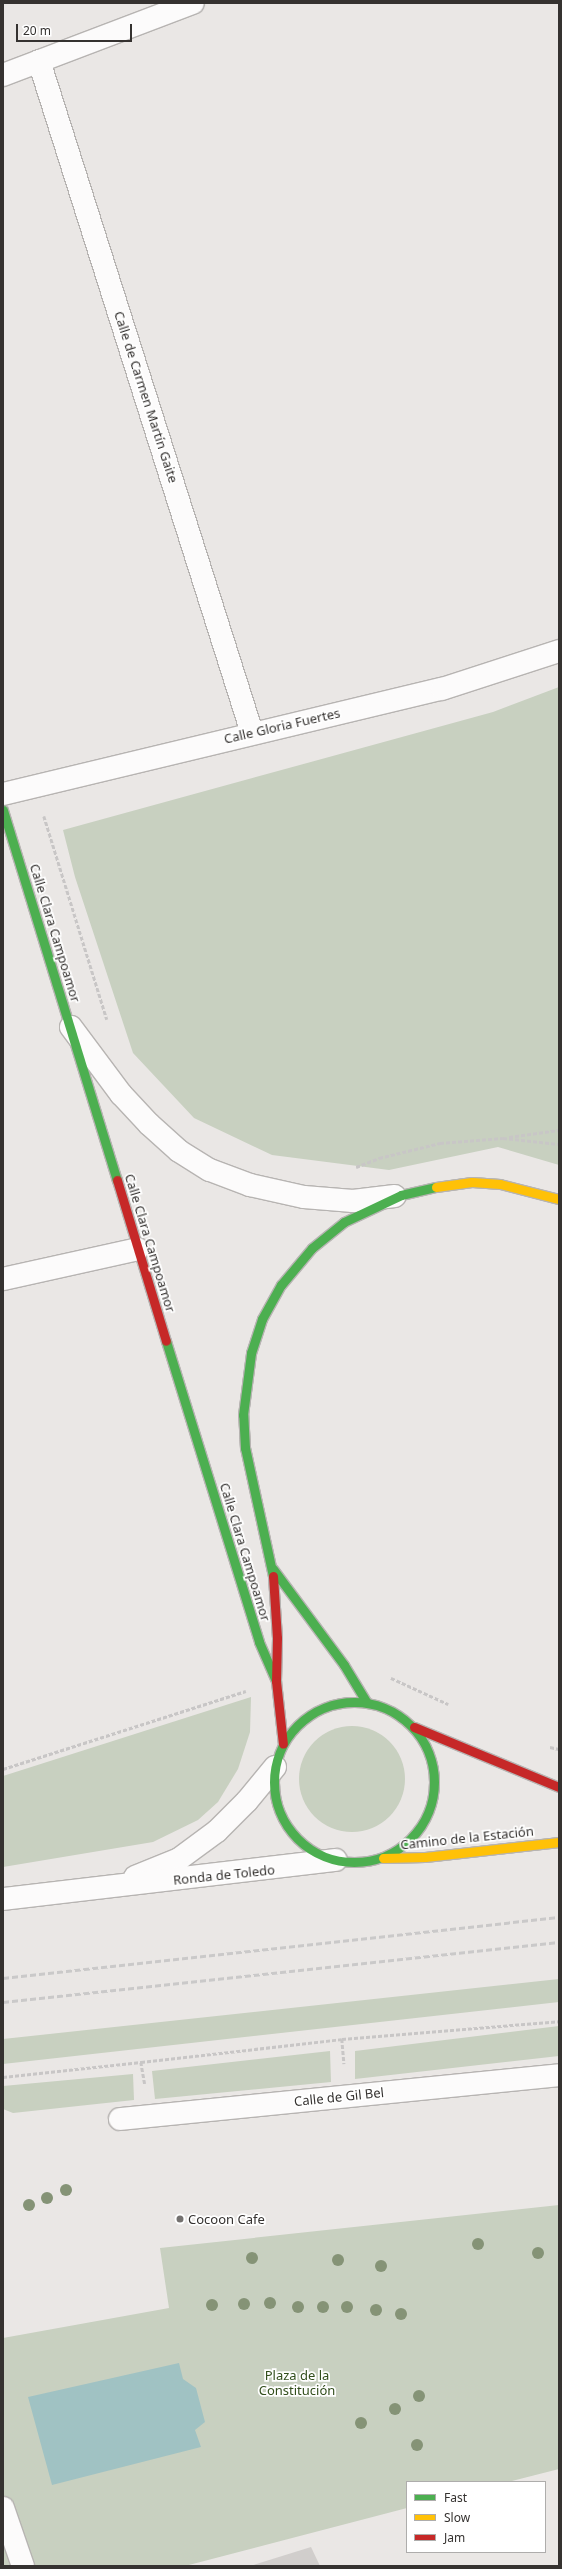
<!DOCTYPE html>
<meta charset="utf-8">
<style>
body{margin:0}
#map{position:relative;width:562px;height:2569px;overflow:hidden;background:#eae7e5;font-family:"Noto Sans",sans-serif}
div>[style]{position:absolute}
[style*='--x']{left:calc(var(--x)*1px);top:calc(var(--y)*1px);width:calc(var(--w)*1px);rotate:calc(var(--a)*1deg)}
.green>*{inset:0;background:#c8d0c0}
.round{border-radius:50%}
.water>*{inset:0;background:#a0c2c3}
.building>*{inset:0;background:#d1cecc}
.path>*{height:2.5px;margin-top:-1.25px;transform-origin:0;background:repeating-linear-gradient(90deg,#c8c6c6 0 4px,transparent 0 6px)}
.roads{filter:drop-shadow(1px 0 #b7b4b2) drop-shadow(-1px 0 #b7b4b2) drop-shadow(0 1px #b7b4b2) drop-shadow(0 -1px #b7b4b2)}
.street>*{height:22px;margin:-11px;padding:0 11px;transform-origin:11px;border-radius:11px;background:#fcfbfb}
.fast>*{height:9px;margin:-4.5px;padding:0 4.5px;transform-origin:4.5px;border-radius:4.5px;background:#4caf50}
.fast>.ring{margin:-4.5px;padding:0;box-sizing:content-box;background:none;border:9px solid #4caf50;border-radius:50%}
.slow>*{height:9px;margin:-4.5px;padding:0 4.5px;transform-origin:4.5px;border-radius:4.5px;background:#ffc107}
.jam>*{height:9px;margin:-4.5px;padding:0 4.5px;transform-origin:4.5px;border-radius:4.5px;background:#c62828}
.rail>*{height:3px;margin-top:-1.5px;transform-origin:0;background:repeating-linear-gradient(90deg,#cac9c9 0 6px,transparent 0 9px)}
.trees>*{width:12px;height:12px;margin:-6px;border-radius:50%;background:#859376}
.dots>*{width:11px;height:11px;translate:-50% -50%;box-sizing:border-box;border:2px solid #fff;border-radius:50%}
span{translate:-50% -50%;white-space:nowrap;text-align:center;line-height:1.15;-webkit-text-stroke:3.5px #fff;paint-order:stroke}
.street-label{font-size:13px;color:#353230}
.poi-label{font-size:13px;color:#353230}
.left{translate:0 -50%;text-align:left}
.park-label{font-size:13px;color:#324e1c}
.frame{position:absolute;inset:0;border:4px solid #353230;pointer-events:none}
.legend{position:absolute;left:406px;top:2481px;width:140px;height:72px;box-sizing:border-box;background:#fff;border:1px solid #aeadac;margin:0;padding:5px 7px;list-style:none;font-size:12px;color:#353230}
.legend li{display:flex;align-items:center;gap:8px;height:20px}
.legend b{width:20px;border:1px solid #aeadac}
.scale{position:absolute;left:16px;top:24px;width:116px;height:18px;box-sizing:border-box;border:2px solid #353230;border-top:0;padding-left:5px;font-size:12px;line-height:14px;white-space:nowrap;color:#353230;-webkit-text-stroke:3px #fff;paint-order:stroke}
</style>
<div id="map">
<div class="green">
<div style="clip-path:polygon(559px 687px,559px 1165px,498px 1147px,389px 1170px,272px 1155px,194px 1118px,133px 1053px,75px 877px,63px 830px,493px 712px)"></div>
<div style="clip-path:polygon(251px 1697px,250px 1732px,238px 1769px,218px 1802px,198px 1820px,153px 1842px,3px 1867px,3px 1776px)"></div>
<div class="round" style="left:299px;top:1726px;width:106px;height:106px"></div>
<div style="clip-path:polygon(559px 1979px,559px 2002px,3px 2064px,3px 2039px)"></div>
<div style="clip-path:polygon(559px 2026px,559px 2056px,355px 2079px,355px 2051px)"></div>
<div style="clip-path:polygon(330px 2051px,331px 2082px,155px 2099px,152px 2071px)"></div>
<div style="clip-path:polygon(133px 2074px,134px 2100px,13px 2113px,3px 2109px,3px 2086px)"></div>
<div style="clip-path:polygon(559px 2205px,559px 2469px,508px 2482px,407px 2482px,407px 2508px,185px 2566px,3px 2566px,3px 2338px,169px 2308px,160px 2248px)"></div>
</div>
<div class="water">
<div style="clip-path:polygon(179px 2363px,183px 2379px,196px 2388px,205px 2422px,195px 2430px,201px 2447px,52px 2485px,28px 2397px)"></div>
</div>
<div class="building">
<div style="clip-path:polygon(311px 2547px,320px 2566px,250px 2566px)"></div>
</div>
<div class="path">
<div style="--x:44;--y:816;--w:213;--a:72.8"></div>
<div style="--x:509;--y:1137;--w:50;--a:-8"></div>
<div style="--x:356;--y:1167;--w:25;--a:-21"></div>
<div style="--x:379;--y:1158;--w:63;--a:-13.8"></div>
<div style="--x:440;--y:1143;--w:63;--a:-4.5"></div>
<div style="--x:503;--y:1138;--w:56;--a:6.1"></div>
<div style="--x:391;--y:1678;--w:63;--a:24.5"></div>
<div style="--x:550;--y:1747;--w:9;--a:13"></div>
<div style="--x:3;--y:1769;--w:255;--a:-17.8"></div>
<div style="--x:342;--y:2039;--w:25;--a:85"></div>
<div style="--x:141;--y:2062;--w:202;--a:-6.5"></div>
<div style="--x:342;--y:2039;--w:218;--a:-4.7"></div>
<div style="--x:3;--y:2077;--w:139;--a:-6.2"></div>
<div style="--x:141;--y:2062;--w:22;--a:80"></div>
</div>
<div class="roads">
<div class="street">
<div style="--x:39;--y:61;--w:705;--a:72.41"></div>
<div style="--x:3;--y:75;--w:203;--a:-20.8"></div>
<div style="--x:3;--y:794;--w:451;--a:-13.5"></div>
<div style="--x:442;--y:689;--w:123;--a:-18"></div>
<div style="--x:71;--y:1027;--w:84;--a:53.3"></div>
<div style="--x:121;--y:1094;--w:41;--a:47"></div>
<div style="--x:149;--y:1124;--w:40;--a:42"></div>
<div style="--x:179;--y:1151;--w:36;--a:32"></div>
<div style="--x:210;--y:1170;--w:43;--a:20.6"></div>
<div style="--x:250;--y:1185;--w:55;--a:12.5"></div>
<div style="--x:304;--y:1197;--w:49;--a:4.7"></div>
<div style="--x:353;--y:1201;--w:42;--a:-6.8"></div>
<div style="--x:3;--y:1279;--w:138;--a:-12.5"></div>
<div style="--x:135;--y:1877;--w:48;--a:-22.2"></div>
<div style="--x:179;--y:1859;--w:47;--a:-36.4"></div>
<div style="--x:217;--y:1831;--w:42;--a:-45"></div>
<div style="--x:247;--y:1801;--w:44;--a:-50.5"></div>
<div style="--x:3;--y:1899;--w:335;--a:-6.7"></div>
<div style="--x:120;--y:2119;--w:441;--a:-5.7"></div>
<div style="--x:3;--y:2508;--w:61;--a:71"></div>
</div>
<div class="fast">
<div style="--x:3;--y:810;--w:387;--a:72.9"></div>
<div style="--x:166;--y:1341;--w:315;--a:72.8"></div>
<div style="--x:259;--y:1642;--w:43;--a:66.4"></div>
<div style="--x:273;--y:1569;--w:119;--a:53.5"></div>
<div style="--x:344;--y:1665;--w:44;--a:58.8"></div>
<div style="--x:273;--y:1576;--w:131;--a:-102.3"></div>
<div style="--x:245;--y:1448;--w:33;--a:-93"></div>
<div style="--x:243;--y:1415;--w:63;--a:-82.6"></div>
<div style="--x:251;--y:1353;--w:36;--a:-72"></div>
<div style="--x:262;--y:1319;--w:39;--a:-61"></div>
<div style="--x:281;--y:1285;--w:48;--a:-50"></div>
<div style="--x:312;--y:1248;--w:41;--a:-39.1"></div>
<div style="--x:344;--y:1222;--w:63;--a:-25.3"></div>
<div style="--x:401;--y:1195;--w:36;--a:-13"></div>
<div class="ring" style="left:274px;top:1702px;width:151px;height:151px"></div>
</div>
<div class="slow">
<div style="--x:436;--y:1187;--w:36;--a:-8"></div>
<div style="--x:472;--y:1182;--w:28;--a:4"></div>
<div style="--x:500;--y:1184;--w:61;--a:14.3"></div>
<div style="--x:383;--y:1858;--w:42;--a:-1.4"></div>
<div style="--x:425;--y:1857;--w:135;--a:-6.4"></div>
</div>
<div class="jam">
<div style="--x:117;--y:1180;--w:168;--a:73.1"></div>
<div style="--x:273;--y:1576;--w:62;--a:86.3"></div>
<div style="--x:277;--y:1638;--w:43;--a:91.3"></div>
<div style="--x:276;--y:1681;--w:63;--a:83.7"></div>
<div style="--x:414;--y:1727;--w:157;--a:22.5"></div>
</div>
</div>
<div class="rail">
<div style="--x:3;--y:1978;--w:559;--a:-6.26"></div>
<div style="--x:3;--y:2002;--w:559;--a:-6.16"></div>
</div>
<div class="trees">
<div style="left:66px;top:2190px"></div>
<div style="left:47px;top:2198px"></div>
<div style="left:29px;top:2205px"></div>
<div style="left:478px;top:2244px"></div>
<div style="left:538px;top:2253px"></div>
<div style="left:252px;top:2258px"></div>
<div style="left:338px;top:2260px"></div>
<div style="left:381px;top:2266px"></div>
<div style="left:270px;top:2303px"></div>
<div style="left:244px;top:2304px"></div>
<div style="left:212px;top:2305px"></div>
<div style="left:298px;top:2307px"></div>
<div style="left:323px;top:2307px"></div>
<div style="left:347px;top:2307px"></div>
<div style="left:376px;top:2310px"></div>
<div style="left:401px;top:2314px"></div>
<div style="left:419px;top:2396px"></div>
<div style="left:395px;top:2409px"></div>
<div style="left:361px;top:2423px"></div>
<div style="left:417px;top:2445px"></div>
</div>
<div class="dots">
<div style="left:180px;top:2219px;background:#74716f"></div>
</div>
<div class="street-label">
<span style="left:146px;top:397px;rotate:72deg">Calle de Carmen Martín Gaite</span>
<span style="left:282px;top:726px;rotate:-13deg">Calle Gloria Fuertes</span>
<span style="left:55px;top:933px;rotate:73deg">Calle Clara Campoamor</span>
<span style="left:150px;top:1243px;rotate:73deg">Calle Clara Campoamor</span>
<span style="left:245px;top:1552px;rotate:73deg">Calle Clara Campoamor</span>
<span style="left:467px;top:1838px;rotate:-6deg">Camino de la Estación</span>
<span style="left:224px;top:1875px;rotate:-6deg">Ronda de Toledo</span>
<span style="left:339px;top:2097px;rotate:-6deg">Calle de Gil Bel</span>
</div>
<div class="poi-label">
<span class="left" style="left:188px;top:2219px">Cocoon Cafe</span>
</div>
<div class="park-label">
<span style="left:297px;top:2383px">Plaza de la<br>Constitución</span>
</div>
<div class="frame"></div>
<ul class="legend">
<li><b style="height:5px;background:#4caf50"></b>Fast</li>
<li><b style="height:5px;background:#ffc107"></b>Slow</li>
<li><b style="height:5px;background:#c62828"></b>Jam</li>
</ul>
<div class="scale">20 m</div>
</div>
